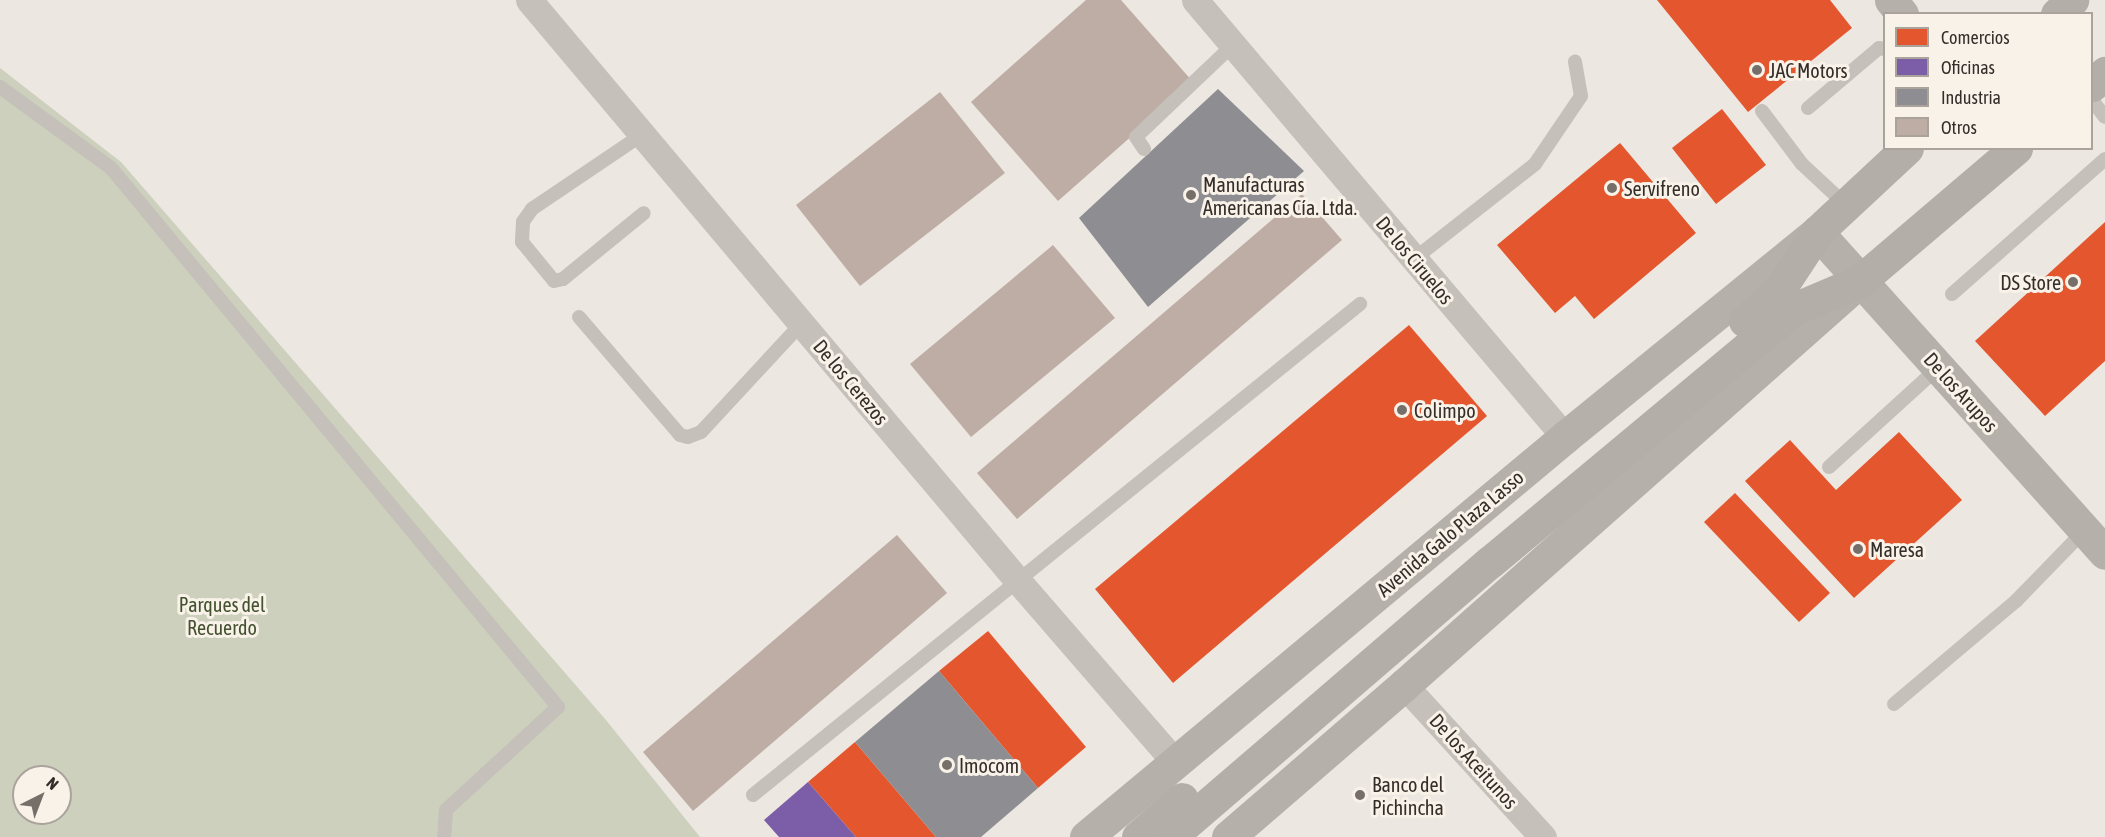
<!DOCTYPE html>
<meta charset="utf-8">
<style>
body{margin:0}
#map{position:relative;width:2105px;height:837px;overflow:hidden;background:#ece7e1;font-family:"Asap Condensed",sans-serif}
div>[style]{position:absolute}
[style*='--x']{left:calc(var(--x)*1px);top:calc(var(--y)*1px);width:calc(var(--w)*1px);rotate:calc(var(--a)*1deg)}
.green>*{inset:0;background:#ccd0bc}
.shops>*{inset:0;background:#e4572e}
.offices>*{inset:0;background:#7b5ea7}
.industry>*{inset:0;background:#8d8d92}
.building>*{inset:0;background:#beada4}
.lane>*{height:14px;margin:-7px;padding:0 7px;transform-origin:7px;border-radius:7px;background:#c5c0ba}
.street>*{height:27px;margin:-13.5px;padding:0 13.5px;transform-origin:13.5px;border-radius:13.5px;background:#c5c0ba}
.secondary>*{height:33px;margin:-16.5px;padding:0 16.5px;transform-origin:16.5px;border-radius:16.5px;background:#b6b0ab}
.primary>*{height:33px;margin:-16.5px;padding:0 16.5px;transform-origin:16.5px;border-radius:16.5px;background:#b4aea9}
.dots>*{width:16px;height:16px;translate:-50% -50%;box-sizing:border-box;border:3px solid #f8f2e9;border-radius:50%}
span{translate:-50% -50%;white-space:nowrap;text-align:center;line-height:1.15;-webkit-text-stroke:6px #f8f2e9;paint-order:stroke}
.poi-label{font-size:20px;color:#352d29}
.left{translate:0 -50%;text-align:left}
.right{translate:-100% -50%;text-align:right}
.street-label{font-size:20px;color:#352d29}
.park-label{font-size:20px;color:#43512f}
.legend{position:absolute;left:1883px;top:12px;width:210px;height:138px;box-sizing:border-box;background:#f8f2e9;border:2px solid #aaa39c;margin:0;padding:8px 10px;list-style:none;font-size:18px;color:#352d29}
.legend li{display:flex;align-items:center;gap:12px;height:30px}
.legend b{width:30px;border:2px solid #aaa39c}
.north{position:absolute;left:12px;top:765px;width:60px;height:60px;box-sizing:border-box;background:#f8f2e9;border:2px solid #aaa39c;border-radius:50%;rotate:42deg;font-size:16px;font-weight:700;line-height:24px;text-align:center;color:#352d29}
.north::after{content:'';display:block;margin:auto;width:21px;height:27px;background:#756e69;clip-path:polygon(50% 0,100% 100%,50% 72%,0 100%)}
</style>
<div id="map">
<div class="green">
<div style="clip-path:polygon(evenodd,0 68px,121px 162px,606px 720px,700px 837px,0 837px,0 68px,24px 777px,60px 777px,60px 813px,24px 813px,24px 777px)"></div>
</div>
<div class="shops">
<div style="clip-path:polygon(1657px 0,1830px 0,1852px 28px,1748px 112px)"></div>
<div style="clip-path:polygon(1722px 109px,1766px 165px,1716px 204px,1672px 148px)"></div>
<div style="clip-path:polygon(1620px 143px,1696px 233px,1594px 319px,1575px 296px,1555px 313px,1497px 245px)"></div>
<div style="clip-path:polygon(2105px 222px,2105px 361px,2045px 416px,1975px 341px)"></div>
<div style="clip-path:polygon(1409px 325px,1487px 416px,1173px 683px,1095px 589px)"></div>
<div style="clip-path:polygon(1899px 432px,1962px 500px,1854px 598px,1745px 481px,1790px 440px,1836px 490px)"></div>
<div style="clip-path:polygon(1735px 493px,1830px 593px,1799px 622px,1704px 522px)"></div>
<div style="clip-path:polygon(988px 631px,1086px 747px,1038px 788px,939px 671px)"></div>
<div style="clip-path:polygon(855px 742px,936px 837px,856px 837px,808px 782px)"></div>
</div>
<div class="offices">
<div style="clip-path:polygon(808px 782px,856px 837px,779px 837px,764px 820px)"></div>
</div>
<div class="industry">
<div style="clip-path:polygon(1218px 89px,1304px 171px,1148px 307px,1079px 218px)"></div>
<div style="clip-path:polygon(939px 671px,1038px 788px,981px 837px,936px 837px,855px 742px)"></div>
</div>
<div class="building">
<div style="clip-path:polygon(1086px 0,1121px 0,1193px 82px,1058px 201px,971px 102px)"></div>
<div style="clip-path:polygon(940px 92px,1005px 173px,860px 286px,796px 205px)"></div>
<div style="clip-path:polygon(1302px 194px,1342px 240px,1017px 519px,977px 473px)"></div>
<div style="clip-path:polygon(1053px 245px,1115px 318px,971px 437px,910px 364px)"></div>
<div style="clip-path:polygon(897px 535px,947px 593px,693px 811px,643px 752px)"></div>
</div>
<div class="lane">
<div style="--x:0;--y:87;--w:137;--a:36.1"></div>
<div style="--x:111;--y:168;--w:700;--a:50.33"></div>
<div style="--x:558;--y:707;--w:152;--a:137.4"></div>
<div style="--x:446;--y:810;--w:27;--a:94"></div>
<div style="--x:2092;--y:100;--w:21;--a:53"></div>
<div style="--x:1808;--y:108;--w:93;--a:-40.2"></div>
<div style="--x:1879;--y:48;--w:5;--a:11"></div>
<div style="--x:1762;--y:111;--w:66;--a:53"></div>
<div style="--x:1802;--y:164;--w:60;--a:43"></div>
<div style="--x:643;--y:134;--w:134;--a:146"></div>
<div style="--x:532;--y:209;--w:16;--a:125"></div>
<div style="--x:523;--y:222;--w:20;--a:93"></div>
<div style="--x:522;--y:242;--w:50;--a:50.6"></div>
<div style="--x:554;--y:281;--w:9;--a:-13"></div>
<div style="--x:563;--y:279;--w:104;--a:-39.2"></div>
<div style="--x:1144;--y:149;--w:14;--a:-124"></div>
<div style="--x:1136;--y:137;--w:134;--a:-43.5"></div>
<div style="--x:1414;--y:259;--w:154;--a:-38.1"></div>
<div style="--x:1535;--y:164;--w:82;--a:-55.9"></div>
<div style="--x:1581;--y:96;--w:35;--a:-100"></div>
<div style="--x:1952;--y:294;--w:204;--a:-41.4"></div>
<div style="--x:579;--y:317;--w:155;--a:49.4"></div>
<div style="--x:680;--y:435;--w:8;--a:14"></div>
<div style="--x:688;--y:437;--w:14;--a:-21"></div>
<div style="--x:701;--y:432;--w:147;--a:-47.2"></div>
<div style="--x:1829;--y:467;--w:149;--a:-42.3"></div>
<div style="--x:1894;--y:704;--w:160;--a:-40.2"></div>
<div style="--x:2016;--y:601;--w:98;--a:-45.8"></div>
<div style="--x:753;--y:795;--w:781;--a:-38.97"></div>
</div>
<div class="street">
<div style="--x:529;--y:0;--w:761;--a:49.91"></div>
<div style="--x:1019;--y:582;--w:238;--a:49.1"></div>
<div style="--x:1195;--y:0;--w:573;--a:49.75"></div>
<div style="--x:1404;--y:685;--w:206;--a:47.6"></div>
</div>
<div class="secondary">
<div style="--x:1891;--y:0;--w:18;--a:52"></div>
<div style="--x:1086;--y:837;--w:624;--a:-39.86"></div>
<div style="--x:1565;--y:437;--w:325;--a:-39.1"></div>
<div style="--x:1817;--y:232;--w:431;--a:48.1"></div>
<div style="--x:1228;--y:837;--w:233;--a:-40.8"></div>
<div style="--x:1404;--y:685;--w:601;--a:-41.56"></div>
</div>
<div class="primary">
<div style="--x:2057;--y:14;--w:21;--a:-43"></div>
<div style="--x:2092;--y:85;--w:18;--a:-43"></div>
<div style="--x:1745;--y:321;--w:43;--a:-41.2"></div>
<div style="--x:1777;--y:293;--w:73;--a:-56.7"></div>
<div style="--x:1817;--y:232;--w:123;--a:-43"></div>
<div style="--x:1138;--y:837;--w:58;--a:-40.8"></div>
<div style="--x:1170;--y:837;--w:422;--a:-40.7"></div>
<div style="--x:1490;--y:562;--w:393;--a:-39.8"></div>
<div style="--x:1792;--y:310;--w:74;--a:-23.1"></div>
<div style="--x:1860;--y:281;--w:205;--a:-40.4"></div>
</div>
<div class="dots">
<div style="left:1757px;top:70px;background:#756e69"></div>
<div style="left:1612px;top:188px;background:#756e69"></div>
<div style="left:1191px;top:195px;background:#756e69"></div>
<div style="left:2073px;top:282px;background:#756e69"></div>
<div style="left:1402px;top:410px;background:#756e69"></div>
<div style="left:1858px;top:549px;background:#756e69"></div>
<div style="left:947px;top:765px;background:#756e69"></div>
<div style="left:1360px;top:795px;background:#756e69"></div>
</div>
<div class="poi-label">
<span class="left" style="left:1769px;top:70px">JAC Motors</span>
<span class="left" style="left:1203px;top:196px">Manufacturas<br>Americanas Cía. Ltda.</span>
<span class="left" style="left:1624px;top:188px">Servifreno</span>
<span class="right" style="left:2061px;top:282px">DS Store</span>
<span class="left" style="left:1414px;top:410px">Colimpo</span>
<span class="left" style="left:1870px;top:549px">Maresa</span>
<span class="left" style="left:959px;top:765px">Imocom</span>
<span class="left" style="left:1372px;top:796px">Banco del<br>Pichincha</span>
</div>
<div class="street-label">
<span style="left:1415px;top:260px;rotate:50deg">De los Ciruelos</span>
<span style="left:851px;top:382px;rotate:50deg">De los Cerezos</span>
<span style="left:1961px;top:392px;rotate:48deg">De los Arupos</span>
<span style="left:1450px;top:533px;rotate:-40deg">Avenida Galo Plaza Lasso</span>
<span style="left:1474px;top:761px;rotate:48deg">De los Aceitunos</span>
</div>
<div class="park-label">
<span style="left:222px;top:616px">Parques del<br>Recuerdo</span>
</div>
<ul class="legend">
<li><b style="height:16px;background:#e4572e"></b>Comercios</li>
<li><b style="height:16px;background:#7b5ea7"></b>Oficinas</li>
<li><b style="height:16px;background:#8d8d92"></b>Industria</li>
<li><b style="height:16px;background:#beada4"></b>Otros</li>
</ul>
<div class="north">N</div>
</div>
